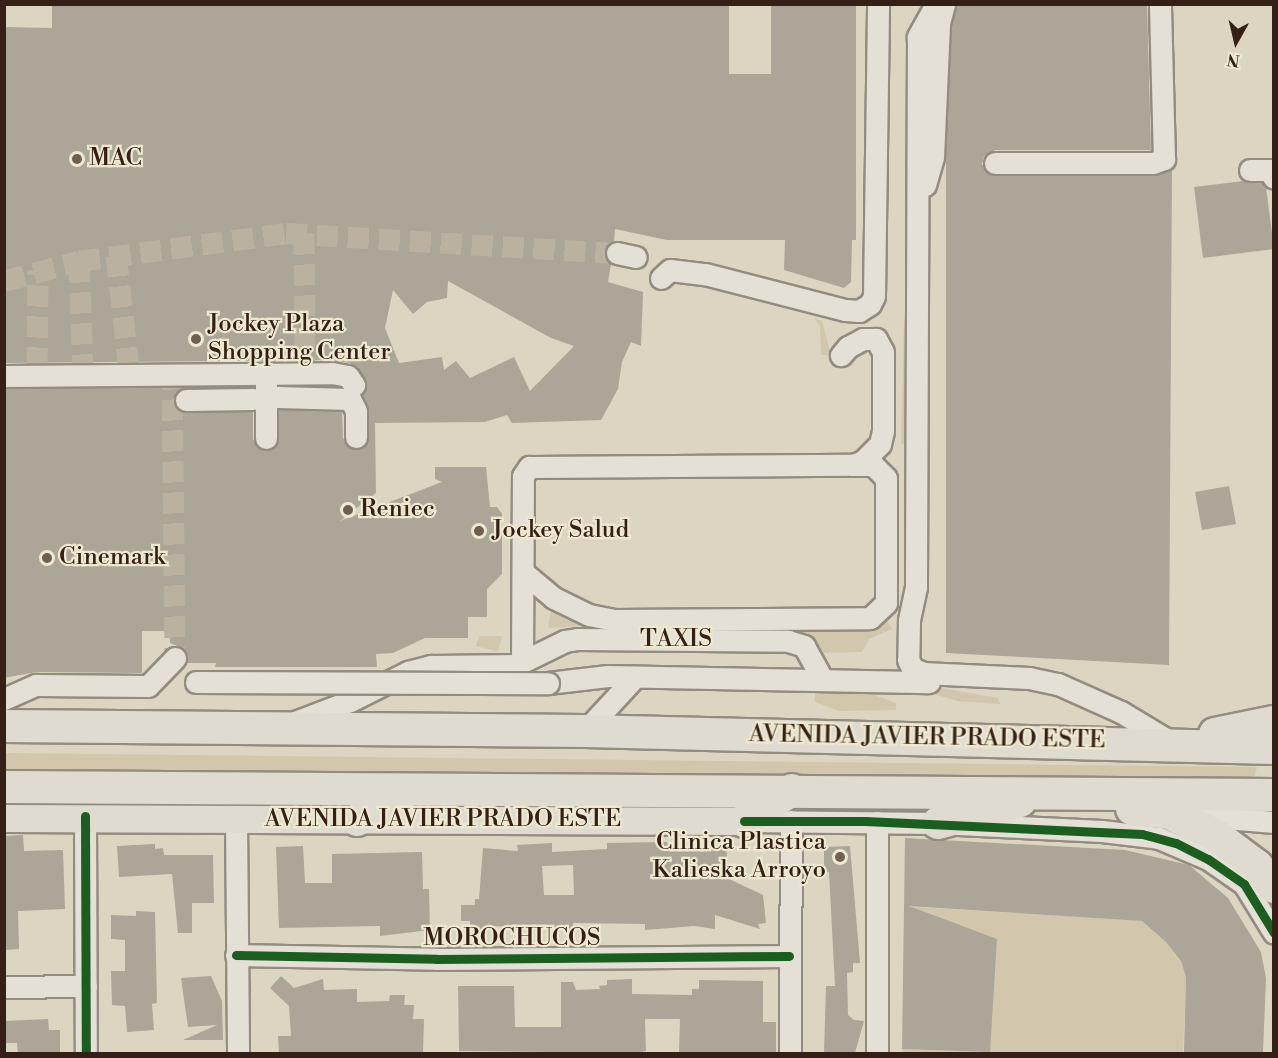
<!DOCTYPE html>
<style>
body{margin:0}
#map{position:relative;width:1278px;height:1058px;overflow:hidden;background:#dcd5c2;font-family:"Libre Bodoni",serif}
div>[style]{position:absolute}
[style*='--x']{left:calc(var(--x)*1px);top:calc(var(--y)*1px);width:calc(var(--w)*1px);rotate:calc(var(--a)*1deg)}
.green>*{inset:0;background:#d2c7ad}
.building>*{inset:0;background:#aca699}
.minor-tunnel>*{height:21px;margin-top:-10.5px;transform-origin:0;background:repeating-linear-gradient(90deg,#bbb1a0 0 21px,transparent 0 31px)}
.roads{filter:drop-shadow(2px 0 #938c80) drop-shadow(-2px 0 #938c80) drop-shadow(0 2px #938c80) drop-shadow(0 -2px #938c80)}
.minor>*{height:21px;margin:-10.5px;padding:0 10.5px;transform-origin:10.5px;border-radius:10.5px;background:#e4e0d6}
.major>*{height:27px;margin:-13.5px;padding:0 13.5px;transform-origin:13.5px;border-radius:13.5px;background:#dfdbd0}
.highway>*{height:32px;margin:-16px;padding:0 16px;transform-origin:16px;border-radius:16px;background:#dfdbd0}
.bridges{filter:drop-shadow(2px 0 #938c80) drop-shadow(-2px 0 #938c80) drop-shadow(0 2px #938c80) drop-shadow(0 -2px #938c80)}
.minor-bridge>*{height:21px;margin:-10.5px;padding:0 10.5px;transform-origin:10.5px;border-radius:10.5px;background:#e4e0d6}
.cycleway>*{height:9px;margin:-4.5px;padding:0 4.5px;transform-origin:4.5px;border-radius:4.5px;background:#1b5e20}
.dots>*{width:16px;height:16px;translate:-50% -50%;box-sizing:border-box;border:3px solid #efe8d0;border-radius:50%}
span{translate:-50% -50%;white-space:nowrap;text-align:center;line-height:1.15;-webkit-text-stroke:4.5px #efe8d0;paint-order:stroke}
.poi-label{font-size:24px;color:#352017}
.left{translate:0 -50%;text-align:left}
.right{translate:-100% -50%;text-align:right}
.street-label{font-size:24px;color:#352017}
.frame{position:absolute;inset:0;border:6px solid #352017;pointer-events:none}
.north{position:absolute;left:1206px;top:12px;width:60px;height:60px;-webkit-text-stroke:4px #efe8d0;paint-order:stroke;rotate:188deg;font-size:16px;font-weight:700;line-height:24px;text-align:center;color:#352017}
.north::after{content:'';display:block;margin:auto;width:21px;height:27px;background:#352017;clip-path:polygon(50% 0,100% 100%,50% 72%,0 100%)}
</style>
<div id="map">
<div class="green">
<div style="clip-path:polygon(814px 318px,822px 321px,831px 355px,821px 355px,820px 327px)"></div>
<div style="clip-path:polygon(904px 320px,908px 323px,909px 444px,901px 444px)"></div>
<div style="clip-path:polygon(552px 604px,593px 625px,548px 628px)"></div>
<div style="clip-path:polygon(886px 619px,892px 629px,869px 639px,862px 652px,819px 653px,812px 636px,787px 629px,865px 626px)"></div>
<div style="clip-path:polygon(479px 636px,502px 636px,498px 652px,476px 646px)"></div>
<div style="clip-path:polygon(941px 688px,998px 698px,1000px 704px,957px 701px,928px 692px)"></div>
<div style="clip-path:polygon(858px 689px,896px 703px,896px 710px,839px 711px,815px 702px,815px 690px)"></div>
<div style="clip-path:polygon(5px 753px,1257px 767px,1254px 778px,5px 779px)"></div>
<div style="clip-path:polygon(904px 906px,1142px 921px,1166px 942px,1181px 961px,1186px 977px,1183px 1053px,902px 1054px,902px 1049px,990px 1052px)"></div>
</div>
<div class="building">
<div style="clip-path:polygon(evenodd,52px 4px,729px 4px,729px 74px,771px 74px,771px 4px,856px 4px,856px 240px,852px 240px,851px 282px,844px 288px,784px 270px,785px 240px,667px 240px,615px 229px,614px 241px,604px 251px,611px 264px,608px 282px,643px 292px,641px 346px,631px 342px,622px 362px,618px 389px,601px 420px,512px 423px,507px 415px,485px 422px,375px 423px,376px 493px,340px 521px,442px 482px,435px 479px,435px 467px,486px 467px,490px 507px,497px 507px,502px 514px,502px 574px,487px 589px,487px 617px,468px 617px,468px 638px,425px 638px,393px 653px,376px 654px,377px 667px,215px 667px,216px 663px,186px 663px,184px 649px,170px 643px,170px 631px,142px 631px,142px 673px,36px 672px,4px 678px,4px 389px,214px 387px,180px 389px,175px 394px,175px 406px,186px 413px,253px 412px,253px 439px,260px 449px,272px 449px,277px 444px,279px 410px,342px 412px,343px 438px,349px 448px,362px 448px,369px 437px,369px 410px,362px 395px,367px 384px,350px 363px,332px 360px,4px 363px,4px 27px,52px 28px,52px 4px,448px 281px,551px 338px,574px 346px,530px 391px,514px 357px,470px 378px,456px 361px,444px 370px,442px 357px,399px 363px,385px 328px,393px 290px,413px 314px,427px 302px,447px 298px,448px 281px)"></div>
<div style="clip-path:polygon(956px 4px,1147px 4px,1151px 150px,995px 150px,984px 156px,982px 164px,988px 174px,995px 176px,1153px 176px,1172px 169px,1169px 665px,946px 653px,946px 148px,952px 25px)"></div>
<div style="clip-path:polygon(1244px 181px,1262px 183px,1266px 187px,1274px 249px,1203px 258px,1194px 187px)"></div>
<div style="clip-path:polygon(1229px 486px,1236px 524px,1202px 530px,1195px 492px)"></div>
<div style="clip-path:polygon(23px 835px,24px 851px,63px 850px,65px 909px,18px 911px,19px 949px,4px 950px,4px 836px)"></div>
<div style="clip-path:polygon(905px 838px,1125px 850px,1189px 865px,1228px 898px,1261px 952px,1266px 978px,1263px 1053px,1184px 1053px,1186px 977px,1181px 961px,1166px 942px,1142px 921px,909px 906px,997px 939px,990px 1052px,902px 1049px)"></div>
<div style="clip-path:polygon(evenodd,667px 842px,668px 846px,679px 846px,679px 849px,726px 845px,729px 879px,763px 895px,766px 923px,758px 924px,760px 929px,715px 915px,715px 929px,694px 926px,645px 930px,645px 924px,573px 923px,573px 929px,491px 926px,491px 930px,470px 930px,470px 921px,461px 921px,461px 905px,475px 905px,475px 899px,479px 899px,483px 848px,518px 851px,517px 845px,552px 843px,552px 852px,607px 849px,607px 843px,667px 842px,573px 865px,574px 895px,544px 895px,542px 866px,573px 865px)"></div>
<div style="clip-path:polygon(155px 844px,155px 849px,163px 848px,164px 855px,213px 855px,214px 903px,192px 903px,192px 933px,178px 933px,172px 874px,119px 877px,117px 846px)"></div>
<div style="clip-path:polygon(303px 846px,305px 883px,332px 883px,332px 854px,422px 852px,423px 889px,429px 889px,430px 930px,380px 936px,380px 926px,279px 928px,276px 847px)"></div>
<div style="clip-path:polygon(850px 846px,860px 963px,853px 963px,853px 972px,847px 973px,848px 1015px,854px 1020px,864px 1021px,855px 1053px,824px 1053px,826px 986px,835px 986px,829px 872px,824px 872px,824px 847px)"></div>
<div style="clip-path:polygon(136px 911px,155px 912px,157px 1003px,152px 1004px,154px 1030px,127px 1032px,125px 1006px,112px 1005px,111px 971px,125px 971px,125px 940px,111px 939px,111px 915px,136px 916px)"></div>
<div style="clip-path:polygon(211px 976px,222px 1001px,223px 1040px,183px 1040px,217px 1025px,188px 1027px,181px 978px)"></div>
<div style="clip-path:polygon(281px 976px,294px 988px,323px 979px,324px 990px,357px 989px,357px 1002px,389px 1001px,390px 995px,405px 995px,404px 1005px,414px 1005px,413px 1019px,424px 1019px,423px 1053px,279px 1053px,278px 1036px,291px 1036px,289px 1006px,270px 988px)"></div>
<div style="clip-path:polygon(632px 979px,632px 994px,692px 995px,692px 989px,699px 989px,699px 980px,763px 981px,763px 1022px,776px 1022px,776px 1053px,679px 1053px,680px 1019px,645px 1019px,646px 1051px,632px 1053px,459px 1051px,458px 986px,514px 986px,515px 1027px,561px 1027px,561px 982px,573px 982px,576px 990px,600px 989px,599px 986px,607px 985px,607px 980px)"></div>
<div style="clip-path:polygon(48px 1019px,49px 1030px,60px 1030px,60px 1053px,18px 1053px,17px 1043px,4px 1043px,4px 1021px)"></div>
</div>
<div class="minor-tunnel">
<div style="--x:304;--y:233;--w:161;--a:89.6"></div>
<div style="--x:116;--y:255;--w:114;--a:83.4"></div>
<div style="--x:79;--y:261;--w:107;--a:87.9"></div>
<div style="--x:4;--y:281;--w:78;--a:-14.9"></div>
<div style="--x:79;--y:261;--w:209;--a:-7.7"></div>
<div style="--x:286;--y:233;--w:332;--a:3.5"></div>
<div style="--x:37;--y:368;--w:98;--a:-89.4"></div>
<div style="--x:172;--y:368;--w:290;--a:89.4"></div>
</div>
<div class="roads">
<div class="minor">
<div style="--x:936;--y:4;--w:38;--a:119"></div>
<div style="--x:918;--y:37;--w:550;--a:90.21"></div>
<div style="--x:916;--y:587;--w:35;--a:102"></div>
<div style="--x:909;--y:621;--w:39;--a:91"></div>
<div style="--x:908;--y:660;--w:9;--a:63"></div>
<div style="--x:912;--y:668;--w:12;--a:24"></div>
<div style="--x:923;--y:673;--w:106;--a:2.7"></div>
<div style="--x:1029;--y:678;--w:30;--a:12"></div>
<div style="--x:1058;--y:684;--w:69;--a:24"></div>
<div style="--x:1121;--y:712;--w:62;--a:31.1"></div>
<div style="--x:995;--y:163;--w:158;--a:0"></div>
<div style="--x:1153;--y:163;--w:12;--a:-20"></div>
<div style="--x:1164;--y:159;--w:155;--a:-91.5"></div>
<div style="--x:1250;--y:170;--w:19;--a:0"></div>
<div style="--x:1269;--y:170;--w:9;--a:58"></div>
<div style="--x:925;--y:185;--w:29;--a:-74"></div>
<div style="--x:933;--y:157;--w:134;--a:-87.4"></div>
<div style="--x:939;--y:23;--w:20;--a:-75"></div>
<div style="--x:617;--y:253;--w:19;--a:12"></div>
<div style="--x:661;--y:278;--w:12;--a:-42"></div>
<div style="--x:670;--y:270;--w:35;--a:7"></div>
<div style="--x:705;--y:274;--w:145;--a:14.4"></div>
<div style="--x:845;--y:310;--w:14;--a:4"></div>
<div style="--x:859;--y:311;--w:13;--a:-32"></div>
<div style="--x:870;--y:304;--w:9;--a:-63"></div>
<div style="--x:874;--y:296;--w:292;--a:-89.2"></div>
<div style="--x:4;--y:376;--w:328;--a:-0.5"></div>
<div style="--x:332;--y:373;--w:16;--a:11"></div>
<div style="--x:348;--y:376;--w:11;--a:56"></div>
<div style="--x:277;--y:397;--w:73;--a:1.6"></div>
<div style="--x:350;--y:399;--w:13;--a:63"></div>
<div style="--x:356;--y:411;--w:26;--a:90"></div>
<div style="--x:186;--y:400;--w:67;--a:-0.9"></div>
<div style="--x:266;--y:438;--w:61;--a:-90"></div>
<div style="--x:524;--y:573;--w:39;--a:40"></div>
<div style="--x:554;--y:598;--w:39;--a:26"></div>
<div style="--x:589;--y:615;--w:26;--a:11"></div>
<div style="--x:615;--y:620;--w:255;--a:-0.4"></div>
<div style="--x:870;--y:618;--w:22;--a:-43"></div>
<div style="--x:886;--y:603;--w:125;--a:-90"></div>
<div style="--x:886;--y:478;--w:18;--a:-135"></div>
<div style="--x:873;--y:465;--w:20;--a:180"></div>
<div style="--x:516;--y:665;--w:55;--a:-26.1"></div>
<div style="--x:565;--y:641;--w:12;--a:-9"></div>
<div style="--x:577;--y:639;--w:211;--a:0.5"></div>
<div style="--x:788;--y:641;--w:17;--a:17"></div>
<div style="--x:804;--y:646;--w:38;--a:61"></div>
<div style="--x:548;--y:683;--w:60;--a:-6.7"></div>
<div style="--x:608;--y:676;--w:321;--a:1.1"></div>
<div style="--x:4;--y:699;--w:35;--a:-24"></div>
<div style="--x:36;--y:685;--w:112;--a:0.5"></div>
<div style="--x:148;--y:686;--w:39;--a:-46"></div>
<div style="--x:292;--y:723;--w:62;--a:-20.8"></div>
<div style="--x:350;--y:701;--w:65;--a:-26.6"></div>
<div style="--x:408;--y:672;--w:24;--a:-15"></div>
<div style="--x:431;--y:666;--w:85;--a:-0.7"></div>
<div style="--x:516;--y:665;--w:7;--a:-34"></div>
<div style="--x:522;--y:661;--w:185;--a:-89.7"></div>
<div style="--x:523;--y:476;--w:11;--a:-56"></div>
<div style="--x:529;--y:467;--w:324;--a:-0.4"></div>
<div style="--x:853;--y:465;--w:11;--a:-22"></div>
<div style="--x:863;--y:461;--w:24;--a:-45"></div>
<div style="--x:880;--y:444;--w:13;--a:-77"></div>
<div style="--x:883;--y:431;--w:79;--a:-90"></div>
<div style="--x:883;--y:352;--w:15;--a:-118"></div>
<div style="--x:876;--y:339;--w:13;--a:180"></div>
<div style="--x:863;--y:339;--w:17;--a:152"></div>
<div style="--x:848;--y:347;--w:11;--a:131"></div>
<div style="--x:585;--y:731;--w:74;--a:-47.2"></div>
<div style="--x:1187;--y:815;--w:87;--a:4.6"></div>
<div style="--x:85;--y:816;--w:238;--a:89.8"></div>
<div style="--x:236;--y:819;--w:235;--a:89.5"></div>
<div style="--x:745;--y:821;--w:193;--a:0.6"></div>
<div style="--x:938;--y:823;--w:164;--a:2.8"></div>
<div style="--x:1102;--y:831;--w:57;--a:7"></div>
<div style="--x:1159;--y:838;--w:53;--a:23.2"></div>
<div style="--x:1208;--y:859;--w:44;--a:34.8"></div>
<div style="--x:1244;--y:884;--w:57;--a:58.5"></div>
<div style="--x:877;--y:822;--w:232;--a:90"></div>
<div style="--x:236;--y:955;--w:200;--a:1.1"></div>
<div style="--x:436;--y:959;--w:353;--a:-0.5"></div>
<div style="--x:4;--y:987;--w:82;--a:-0.7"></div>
<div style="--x:790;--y:1054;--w:233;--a:-89.8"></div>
</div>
<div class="major">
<div style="--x:4;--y:818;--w:740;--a:0.23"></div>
</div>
<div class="highway">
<div style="--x:4;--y:726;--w:581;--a:0.49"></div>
<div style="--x:585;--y:731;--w:689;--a:1.41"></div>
<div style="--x:1215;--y:734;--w:60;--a:-11.5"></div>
<div style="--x:4;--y:787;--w:1270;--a:0.36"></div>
<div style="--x:1132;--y:809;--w:37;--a:6"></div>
<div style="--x:1169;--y:813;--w:53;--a:25.6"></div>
<div style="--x:1217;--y:836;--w:50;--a:36.9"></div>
<div style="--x:1257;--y:866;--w:27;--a:51"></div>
<div style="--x:357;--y:820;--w:59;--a:-30.5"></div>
<div style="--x:744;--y:821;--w:57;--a:-32.9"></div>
<div style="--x:938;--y:823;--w:85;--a:-15"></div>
</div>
</div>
<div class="bridges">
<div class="minor-bridge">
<div style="--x:196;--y:682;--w:352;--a:0.2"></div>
</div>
</div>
<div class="cycleway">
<div style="--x:85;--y:816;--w:238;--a:89.8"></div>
<div style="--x:744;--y:821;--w:121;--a:0"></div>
<div style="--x:865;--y:821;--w:277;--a:2.7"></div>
<div style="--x:1142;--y:834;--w:35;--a:15"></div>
<div style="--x:1176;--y:843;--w:36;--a:27"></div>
<div style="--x:1208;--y:859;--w:44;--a:34.8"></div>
<div style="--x:1244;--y:884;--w:57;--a:58.5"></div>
<div style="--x:236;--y:955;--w:200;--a:1.1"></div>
<div style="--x:436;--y:959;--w:353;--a:-0.5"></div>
</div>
<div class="dots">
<div style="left:77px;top:159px;background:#6f5f53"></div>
<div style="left:196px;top:339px;background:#6f5f53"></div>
<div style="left:348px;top:510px;background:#6f5f53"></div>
<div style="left:479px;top:531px;background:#6f5f53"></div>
<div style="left:47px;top:558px;background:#6f5f53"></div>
<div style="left:840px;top:857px;background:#6f5f53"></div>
</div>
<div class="poi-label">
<span class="left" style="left:89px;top:159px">MAC</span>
<span class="left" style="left:208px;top:339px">Jockey Plaza<br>Shopping Center</span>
<span class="left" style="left:360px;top:510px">Reniec</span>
<span class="left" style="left:492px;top:531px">Jockey Salud</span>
<span class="left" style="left:59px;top:558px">Cinemark</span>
<span class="right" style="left:826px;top:857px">Clinica Plastica<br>Kalieska Arroyo</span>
</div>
<div class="street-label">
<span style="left:676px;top:640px">TAXIS</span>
<span style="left:927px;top:738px;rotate:1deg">AVENIDA JAVIER PRADO ESTE</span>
<span style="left:443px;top:820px">AVENIDA JAVIER PRADO ESTE</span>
<span style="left:512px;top:939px">MOROCHUCOS</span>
</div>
<div class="frame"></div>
<div class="north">N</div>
</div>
